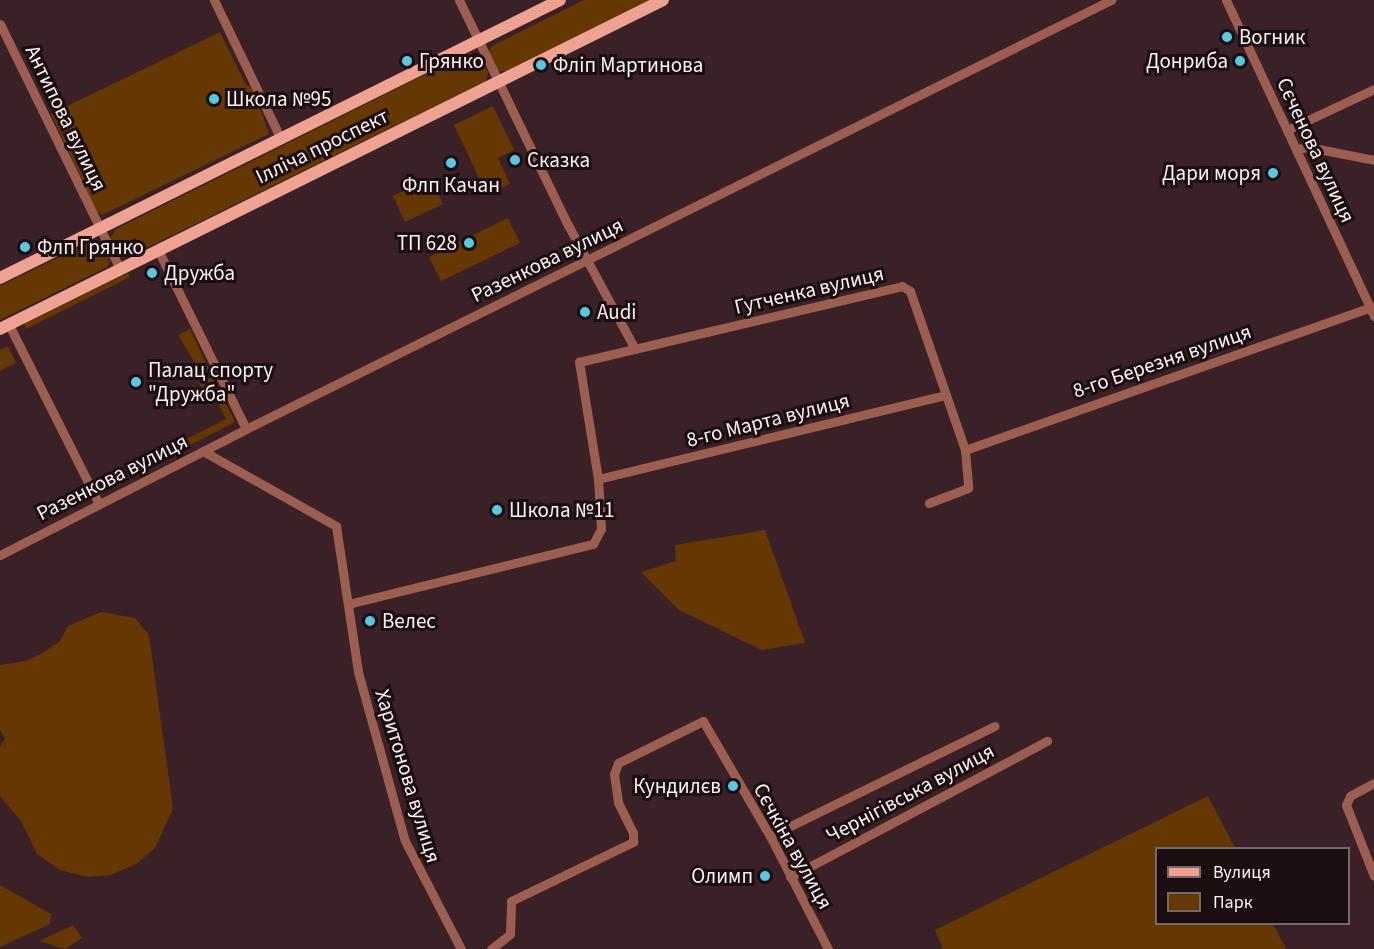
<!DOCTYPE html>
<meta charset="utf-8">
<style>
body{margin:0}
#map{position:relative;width:1374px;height:949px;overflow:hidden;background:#3a2027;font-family:"Source Sans 3",sans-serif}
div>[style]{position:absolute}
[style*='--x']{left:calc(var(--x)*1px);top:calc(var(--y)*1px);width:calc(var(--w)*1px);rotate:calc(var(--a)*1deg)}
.green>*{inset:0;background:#653803}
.minor>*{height:9px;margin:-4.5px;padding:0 4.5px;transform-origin:4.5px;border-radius:4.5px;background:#9c5e51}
.major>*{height:12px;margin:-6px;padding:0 6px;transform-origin:6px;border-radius:6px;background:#f0a292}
.dots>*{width:16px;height:16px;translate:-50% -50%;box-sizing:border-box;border:3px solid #1a0e11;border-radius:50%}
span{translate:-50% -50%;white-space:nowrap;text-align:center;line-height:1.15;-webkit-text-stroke:6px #1a0e11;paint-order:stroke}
.poi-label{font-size:21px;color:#feeff2}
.left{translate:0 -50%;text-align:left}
.right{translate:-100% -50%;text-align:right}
.street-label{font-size:21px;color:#feeff2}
.legend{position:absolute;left:1155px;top:847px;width:195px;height:78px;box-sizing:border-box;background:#1a0e11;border:2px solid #75686b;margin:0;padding:8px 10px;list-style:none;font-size:18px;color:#feeff2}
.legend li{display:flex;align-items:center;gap:12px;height:30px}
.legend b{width:30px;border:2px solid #75686b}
</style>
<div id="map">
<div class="green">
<div style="clip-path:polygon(584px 0,652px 0,508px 71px,498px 71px,489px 52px,492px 46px)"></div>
<div style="clip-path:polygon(220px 32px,246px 85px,253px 87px,269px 134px,102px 215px,96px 211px,51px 114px)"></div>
<div style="clip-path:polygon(468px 53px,477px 54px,481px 59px,488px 73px,486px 81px,130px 256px,118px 257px,110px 239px,116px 229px)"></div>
<div style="clip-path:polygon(493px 106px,514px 150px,498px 158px,510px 184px,487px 195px,454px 125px)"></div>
<div style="clip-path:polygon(430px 178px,443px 204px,405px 222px,393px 196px)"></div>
<div style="clip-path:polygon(508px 218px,520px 243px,441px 281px,429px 257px)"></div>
<div style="clip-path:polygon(90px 242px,105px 249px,110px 261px,107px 267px,0 320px,0 286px)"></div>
<div style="clip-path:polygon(128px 273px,130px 277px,26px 329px,24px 324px)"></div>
<div style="clip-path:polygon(190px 329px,209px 369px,201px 373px,178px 335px)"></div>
<div style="clip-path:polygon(8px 346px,16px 363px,0 371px,0 350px)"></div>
<div style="clip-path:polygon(213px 377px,235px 422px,173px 454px,175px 445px,226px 419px,217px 401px,209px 405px,199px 383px)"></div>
<div style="clip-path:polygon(765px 530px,805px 643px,762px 650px,679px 610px,641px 572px,676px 561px,675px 545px)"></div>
<div style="clip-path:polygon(101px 612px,135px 618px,149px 635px,173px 809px,155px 848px,136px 864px,111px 875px,87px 877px,60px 870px,37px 854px,21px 821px,0 796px,0 746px,5px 739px,0 730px,0 665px,27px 661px,44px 652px,60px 641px,68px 626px)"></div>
<div style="clip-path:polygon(1208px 796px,1235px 848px,1156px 848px,1156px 924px,1273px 924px,1286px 949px,943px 949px,935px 930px)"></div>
<div style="clip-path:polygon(0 885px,51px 914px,50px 924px,0 947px)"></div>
<div style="clip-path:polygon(73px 925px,82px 938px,65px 949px,39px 941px)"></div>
</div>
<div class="minor">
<div style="--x:214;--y:0;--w:154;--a:64.3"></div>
<div style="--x:459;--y:0;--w:250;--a:64.2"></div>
<div style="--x:568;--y:225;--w:141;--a:61.6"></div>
<div style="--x:1226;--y:0;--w:349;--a:64.9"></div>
<div style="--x:0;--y:24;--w:273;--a:63.9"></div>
<div style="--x:1287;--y:130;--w:96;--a:-25.2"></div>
<div style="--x:1296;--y:149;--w:12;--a:-9"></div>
<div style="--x:1308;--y:147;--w:67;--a:11.1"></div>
<div style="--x:158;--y:250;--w:199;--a:63.8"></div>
<div style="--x:9;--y:325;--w:200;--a:63.3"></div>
<div style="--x:965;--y:450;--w:430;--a:-19.4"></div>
<div style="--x:203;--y:451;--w:153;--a:29.4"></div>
<div style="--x:336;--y:526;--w:148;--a:81.4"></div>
<div style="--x:358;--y:672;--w:175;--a:74.5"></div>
<div style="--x:405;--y:841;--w:122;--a:62.6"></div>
<div style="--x:598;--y:479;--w:358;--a:-13.6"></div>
<div style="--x:0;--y:555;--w:276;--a:-27.1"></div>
<div style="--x:246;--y:429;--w:966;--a:-26.38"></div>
<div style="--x:348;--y:604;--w:252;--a:-13.8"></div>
<div style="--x:593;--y:544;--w:17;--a:-62"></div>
<div style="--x:601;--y:529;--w:50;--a:-93.4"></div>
<div style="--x:598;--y:479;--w:119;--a:-99.2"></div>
<div style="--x:579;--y:362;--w:332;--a:-13.2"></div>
<div style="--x:902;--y:286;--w:9;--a:32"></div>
<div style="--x:910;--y:291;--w:168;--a:70.9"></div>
<div style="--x:965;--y:450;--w:38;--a:85"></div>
<div style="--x:968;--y:488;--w:42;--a:159"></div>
<div style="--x:1374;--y:783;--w:27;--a:152"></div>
<div style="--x:1350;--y:796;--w:10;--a:114"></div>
<div style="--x:1346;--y:805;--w:76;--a:68.5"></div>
<div style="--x:770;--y:836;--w:250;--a:-26.1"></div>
<div style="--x:790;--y:877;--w:291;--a:-27.9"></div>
<div style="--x:491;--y:949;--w:24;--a:-38"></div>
<div style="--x:510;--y:934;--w:33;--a:-88"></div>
<div style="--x:511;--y:901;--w:136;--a:-25.8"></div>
<div style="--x:633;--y:842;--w:9;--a:-90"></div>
<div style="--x:633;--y:833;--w:34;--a:-116"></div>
<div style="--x:618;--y:802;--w:28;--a:-98"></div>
<div style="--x:614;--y:774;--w:12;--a:-70"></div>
<div style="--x:618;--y:763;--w:95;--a:-26.3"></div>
<div style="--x:703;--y:721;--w:133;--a:59.8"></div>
<div style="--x:770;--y:836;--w:127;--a:62.8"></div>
</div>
<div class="major">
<div style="--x:0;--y:278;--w:625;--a:-26.4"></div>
<div style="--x:0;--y:329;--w:740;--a:-26.39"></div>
</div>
<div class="dots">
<div style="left:1227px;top:37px;background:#56c9e1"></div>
<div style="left:407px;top:61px;background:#56c9e1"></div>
<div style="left:1240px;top:61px;background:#56c9e1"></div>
<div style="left:541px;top:65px;background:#56c9e1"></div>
<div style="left:214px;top:99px;background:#56c9e1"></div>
<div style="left:515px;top:160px;background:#56c9e1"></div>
<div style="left:451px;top:163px;background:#56c9e1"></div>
<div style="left:1273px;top:173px;background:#56c9e1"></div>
<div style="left:469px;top:243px;background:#56c9e1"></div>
<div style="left:25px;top:247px;background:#56c9e1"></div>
<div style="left:152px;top:273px;background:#56c9e1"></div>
<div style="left:585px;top:312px;background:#56c9e1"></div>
<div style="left:136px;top:382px;background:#56c9e1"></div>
<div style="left:497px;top:510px;background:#56c9e1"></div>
<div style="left:370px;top:621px;background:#56c9e1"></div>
<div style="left:733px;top:786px;background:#56c9e1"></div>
<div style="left:765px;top:876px;background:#56c9e1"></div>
</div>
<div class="poi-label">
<span class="left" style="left:1239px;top:37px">Вогник</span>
<span class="left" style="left:419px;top:61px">Грянко</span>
<span class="right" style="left:1228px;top:61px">Донриба</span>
<span class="left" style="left:553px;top:65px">Фліп Мартинова</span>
<span class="left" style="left:226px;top:99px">Школа №95</span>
<span class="left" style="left:527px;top:160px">Сказка</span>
<span class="right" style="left:1261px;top:173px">Дари моря</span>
<span style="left:451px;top:185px">Флп Качан</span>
<span class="right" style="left:457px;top:243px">ТП 628</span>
<span class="left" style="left:37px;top:247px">Флп Грянко</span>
<span class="left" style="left:164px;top:273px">Дружба</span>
<span class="left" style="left:597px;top:312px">Audi</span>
<span class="left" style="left:148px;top:382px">Палац спорту<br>"Дружба"</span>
<span class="left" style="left:509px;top:510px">Школа №11</span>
<span class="left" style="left:382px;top:621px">Велес</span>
<span class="right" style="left:721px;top:786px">Кундилєв</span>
<span class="right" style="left:753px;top:876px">Олимп</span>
</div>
<div class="street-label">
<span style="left:66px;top:118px;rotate:64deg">Антипова вулиця</span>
<span style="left:322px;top:146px;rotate:-26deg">Ілліча проспект</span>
<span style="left:1316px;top:150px;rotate:65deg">Сєченова вулиця</span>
<span style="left:547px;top:260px;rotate:-26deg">Разенкова вулиця</span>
<span style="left:809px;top:290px;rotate:-13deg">Гутченка вулиця</span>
<span style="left:1162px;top:361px;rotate:-19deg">8-го Березня вулиця</span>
<span style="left:768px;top:420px;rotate:-14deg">8-го Марта вулиця</span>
<span style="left:112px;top:477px;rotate:-27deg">Разенкова вулиця</span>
<span style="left:408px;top:776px;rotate:73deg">Харитонова вулиця</span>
<span style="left:910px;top:793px;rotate:-28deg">Чернігівська вулиця</span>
<span style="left:793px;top:846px;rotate:61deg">Сєчкіна вулиця</span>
</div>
<ul class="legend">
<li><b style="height:8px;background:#f0a292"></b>Вулиця</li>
<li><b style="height:16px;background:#653803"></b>Парк</li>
</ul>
</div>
